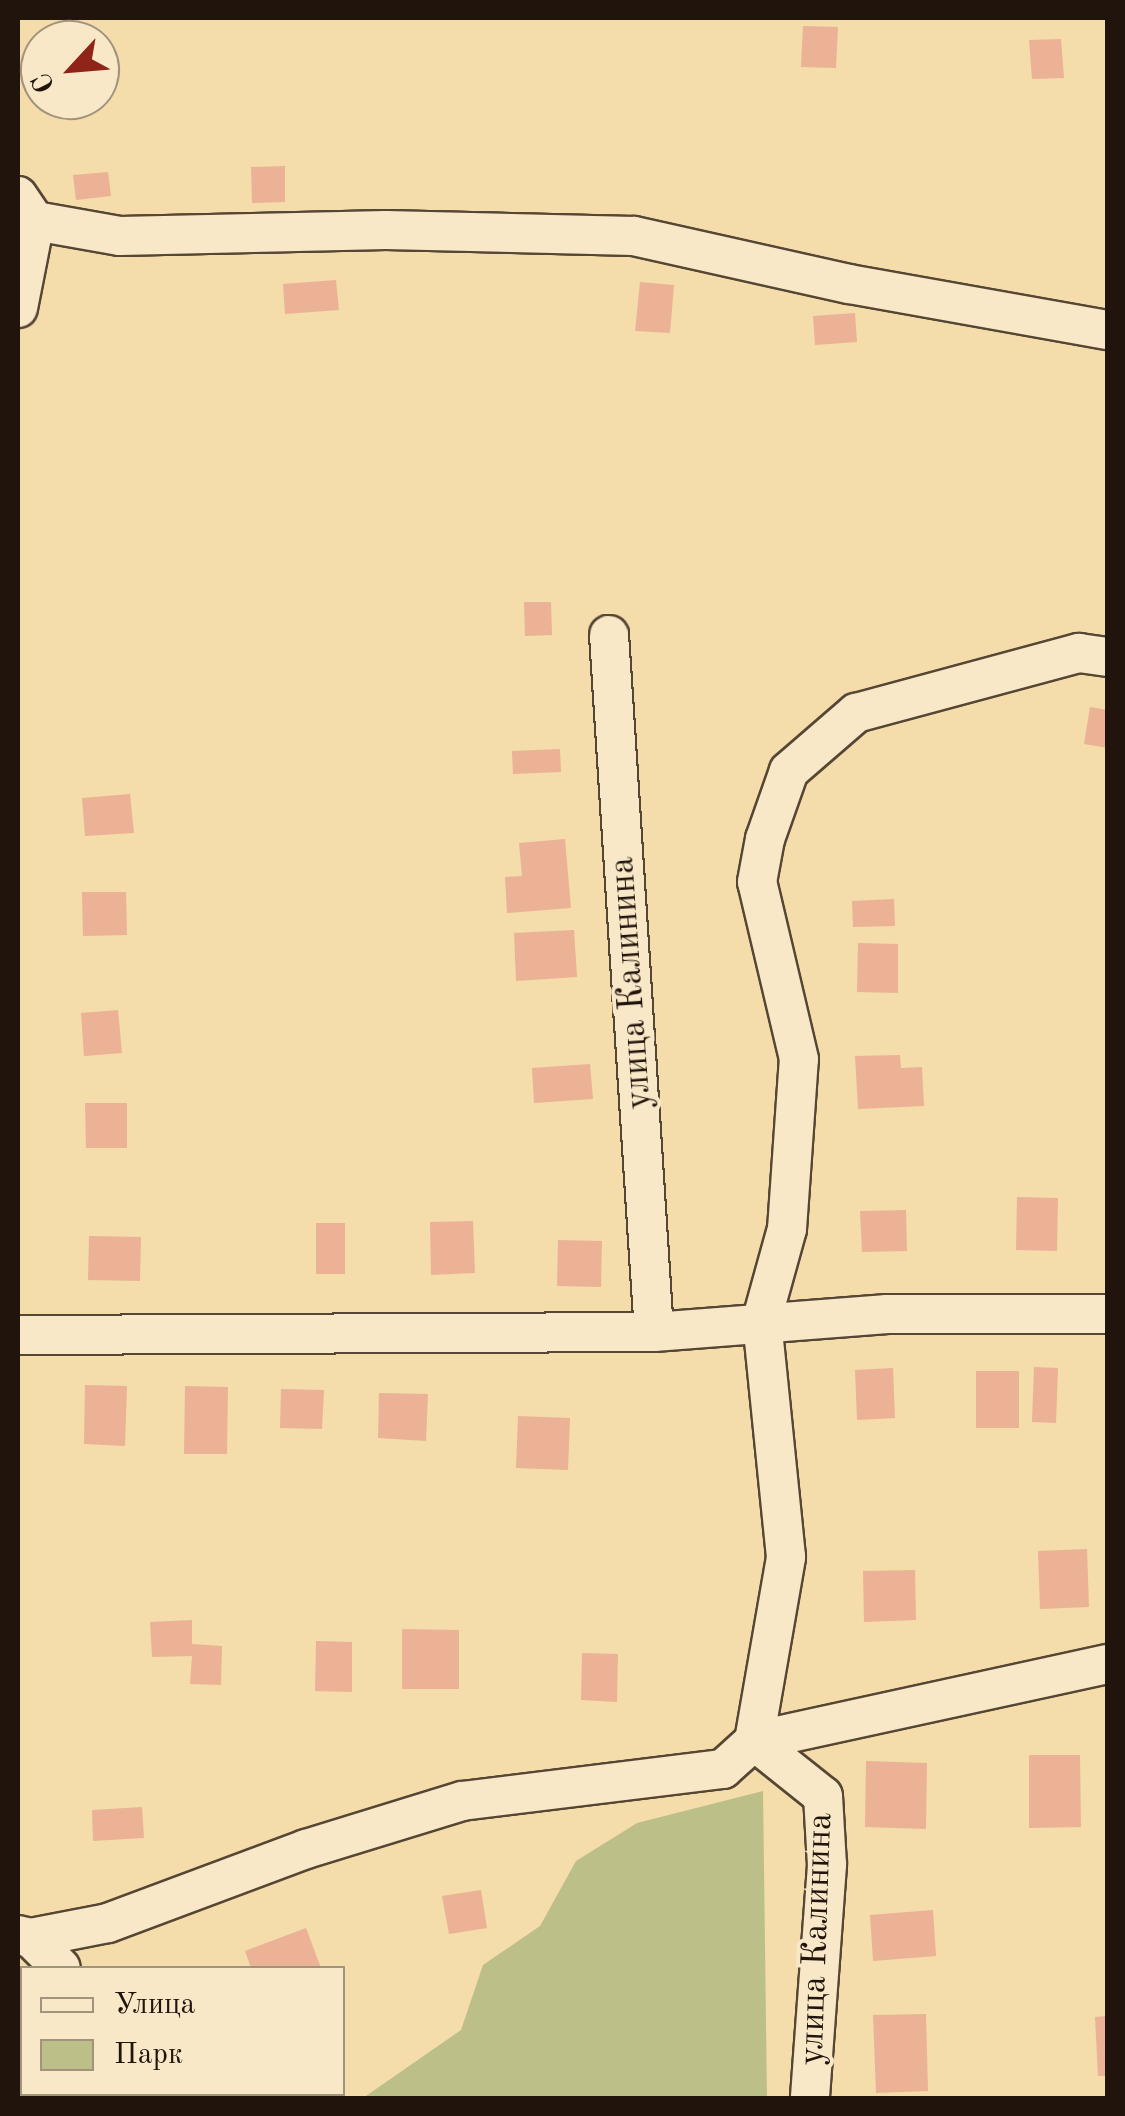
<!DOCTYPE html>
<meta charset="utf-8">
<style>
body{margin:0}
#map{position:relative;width:1125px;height:2116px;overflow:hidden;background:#f4dcab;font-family:"Old Standard TT",serif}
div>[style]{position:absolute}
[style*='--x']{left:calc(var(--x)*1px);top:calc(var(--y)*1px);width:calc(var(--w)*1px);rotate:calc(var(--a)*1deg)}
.green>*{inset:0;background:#bcc088}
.building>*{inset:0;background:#ebb295}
.roads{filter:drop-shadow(2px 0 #564634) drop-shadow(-2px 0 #564634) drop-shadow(0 2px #564634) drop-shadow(0 -2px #564634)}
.minor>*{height:38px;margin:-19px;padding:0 19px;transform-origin:19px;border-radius:19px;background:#f8e8c8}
span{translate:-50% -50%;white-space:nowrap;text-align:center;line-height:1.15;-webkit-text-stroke:8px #f8e8c8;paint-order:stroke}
.street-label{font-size:35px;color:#21140c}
.frame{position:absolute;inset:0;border:20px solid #21140c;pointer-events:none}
.legend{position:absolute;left:20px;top:1966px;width:325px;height:130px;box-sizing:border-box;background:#f8e8c8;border:2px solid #a2937d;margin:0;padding:12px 18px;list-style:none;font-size:30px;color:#21140c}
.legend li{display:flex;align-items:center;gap:20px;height:50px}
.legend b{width:50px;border:2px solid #a2937d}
.north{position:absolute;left:20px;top:20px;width:100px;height:100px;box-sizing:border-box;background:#f8e8c8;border:2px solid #a2937d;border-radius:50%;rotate:244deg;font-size:28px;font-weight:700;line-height:40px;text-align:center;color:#21140c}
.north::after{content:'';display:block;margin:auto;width:35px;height:45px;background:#8f2418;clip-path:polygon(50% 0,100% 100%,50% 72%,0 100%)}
</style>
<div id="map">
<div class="green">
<div style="clip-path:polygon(763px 1791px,767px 2098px,363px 2098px,461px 2030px,483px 1965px,540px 1926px,576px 1861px,637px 1823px)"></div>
</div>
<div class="building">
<div style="clip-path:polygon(803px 26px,838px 27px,836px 68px,801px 67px)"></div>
<div style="clip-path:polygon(1061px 39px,1064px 78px,1032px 79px,1029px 40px)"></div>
<div style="clip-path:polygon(285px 166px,285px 202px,252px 203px,251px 167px)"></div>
<div style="clip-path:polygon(108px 172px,111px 196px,76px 200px,73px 175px)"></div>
<div style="clip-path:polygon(336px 280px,339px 310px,285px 314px,283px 284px)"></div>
<div style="clip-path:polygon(640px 282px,674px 285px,670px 333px,635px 331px)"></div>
<div style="clip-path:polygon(855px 313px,857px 342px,815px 345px,813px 316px)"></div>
<div style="clip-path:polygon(524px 602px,551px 602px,552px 635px,525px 636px)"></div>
<div style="clip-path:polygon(1090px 707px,1108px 710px,1108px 748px,1084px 744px)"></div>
<div style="clip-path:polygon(560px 749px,561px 772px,513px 774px,512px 751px)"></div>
<div style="clip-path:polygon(130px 794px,134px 833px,85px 836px,82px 798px)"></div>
<div style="clip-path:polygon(565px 839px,571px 908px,507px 913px,505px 877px,522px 876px,519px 843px)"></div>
<div style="clip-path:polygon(82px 892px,126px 892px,127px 935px,83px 936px)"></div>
<div style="clip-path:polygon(894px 899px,895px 926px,853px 927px,852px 901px)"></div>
<div style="clip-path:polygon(574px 930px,577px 977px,516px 981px,514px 933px)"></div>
<div style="clip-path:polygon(858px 943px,898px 944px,898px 993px,857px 992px)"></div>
<div style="clip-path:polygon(118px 1010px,122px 1053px,84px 1056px,81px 1013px)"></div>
<div style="clip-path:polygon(900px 1055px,901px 1068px,922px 1067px,924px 1106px,858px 1109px,855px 1056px)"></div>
<div style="clip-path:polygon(590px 1064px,593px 1099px,534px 1103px,532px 1068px)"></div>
<div style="clip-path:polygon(85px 1103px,127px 1103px,127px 1148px,86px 1148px)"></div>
<div style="clip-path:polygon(1017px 1197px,1058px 1198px,1057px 1251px,1016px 1250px)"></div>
<div style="clip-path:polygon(906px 1210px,907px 1251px,862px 1252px,860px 1211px)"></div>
<div style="clip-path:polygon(473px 1221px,475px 1273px,431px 1275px,430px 1222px)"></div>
<div style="clip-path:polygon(316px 1223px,345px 1223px,345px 1274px,316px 1274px)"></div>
<div style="clip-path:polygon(89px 1236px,141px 1237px,140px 1281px,88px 1280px)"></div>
<div style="clip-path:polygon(558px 1240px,602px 1241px,601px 1287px,557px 1286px)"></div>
<div style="clip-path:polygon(1034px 1367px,1058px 1368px,1056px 1423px,1032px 1422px)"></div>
<div style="clip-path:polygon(893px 1368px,895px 1418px,857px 1420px,855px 1370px)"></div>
<div style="clip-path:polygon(976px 1371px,1019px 1371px,1019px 1428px,976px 1428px)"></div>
<div style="clip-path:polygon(85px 1385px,127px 1386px,125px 1446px,84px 1444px)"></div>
<div style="clip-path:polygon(185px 1386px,228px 1387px,227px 1454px,184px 1454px)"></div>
<div style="clip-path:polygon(281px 1389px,324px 1390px,322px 1429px,280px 1428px)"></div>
<div style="clip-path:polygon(379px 1393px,428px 1394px,426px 1441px,378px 1438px)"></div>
<div style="clip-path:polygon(518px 1416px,570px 1418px,568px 1470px,516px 1468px)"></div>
<div style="clip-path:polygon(1087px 1549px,1089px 1607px,1040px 1609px,1038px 1551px)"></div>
<div style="clip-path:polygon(915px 1570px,916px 1620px,864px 1622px,863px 1571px)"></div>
<div style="clip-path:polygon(192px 1620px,192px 1644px,222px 1646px,221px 1685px,190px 1684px,192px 1656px,152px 1657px,150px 1622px)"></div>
<div style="clip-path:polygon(402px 1629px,459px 1630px,459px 1689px,402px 1689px)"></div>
<div style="clip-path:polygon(316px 1641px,352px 1642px,352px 1692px,315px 1691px)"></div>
<div style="clip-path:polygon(582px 1653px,618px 1654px,617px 1702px,581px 1700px)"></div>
<div style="clip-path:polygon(1029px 1755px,1080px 1755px,1081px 1827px,1029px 1828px)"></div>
<div style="clip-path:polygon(866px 1761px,927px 1763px,926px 1829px,865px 1827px)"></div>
<div style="clip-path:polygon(142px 1807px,144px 1838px,93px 1841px,92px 1810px)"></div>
<div style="clip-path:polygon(481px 1890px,487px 1928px,449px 1934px,442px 1896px)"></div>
<div style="clip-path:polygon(933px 1910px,936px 1956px,873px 1961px,870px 1915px)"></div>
<div style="clip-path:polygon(306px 1928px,321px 1968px,251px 1968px,245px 1951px)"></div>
<div style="clip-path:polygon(926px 2014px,928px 2091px,876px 2093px,873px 2015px)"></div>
<div style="clip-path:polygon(1108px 2016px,1108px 2076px,1098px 2076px,1095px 2017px)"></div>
</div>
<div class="roads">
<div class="minor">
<div style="--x:18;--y:196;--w:30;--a:56"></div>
<div style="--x:35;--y:221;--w:86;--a:10"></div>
<div style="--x:120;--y:236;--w:266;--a:-1.3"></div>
<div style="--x:386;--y:230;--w:248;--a:1.4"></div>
<div style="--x:634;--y:236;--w:220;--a:12.6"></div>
<div style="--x:849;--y:284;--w:263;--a:10.1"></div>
<div style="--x:18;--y:308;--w:89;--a:-78.9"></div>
<div style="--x:609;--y:635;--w:698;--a:86.31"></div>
<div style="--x:18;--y:1335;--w:636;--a:-0.27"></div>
<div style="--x:654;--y:1332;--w:234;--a:-4.4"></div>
<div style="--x:887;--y:1314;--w:221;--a:0"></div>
<div style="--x:754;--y:1741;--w:187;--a:-80.1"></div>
<div style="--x:786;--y:1557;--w:239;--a:-95.8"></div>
<div style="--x:762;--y:1319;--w:93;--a:-74.5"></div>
<div style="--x:787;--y:1229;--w:170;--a:-86"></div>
<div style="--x:799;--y:1059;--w:182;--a:-103.3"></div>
<div style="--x:757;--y:882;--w:44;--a:-79.5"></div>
<div style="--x:765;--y:839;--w:72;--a:-70.6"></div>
<div style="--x:789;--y:771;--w:89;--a:-40.9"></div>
<div style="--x:856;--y:713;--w:231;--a:-15.1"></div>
<div style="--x:1079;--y:653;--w:29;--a:8"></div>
<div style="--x:754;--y:1741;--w:88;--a:38.6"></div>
<div style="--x:823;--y:1796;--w:69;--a:86.7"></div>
<div style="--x:827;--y:1865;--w:234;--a:94.2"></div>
<div style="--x:18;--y:1935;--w:13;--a:13"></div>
<div style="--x:31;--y:1938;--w:42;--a:45"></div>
<div style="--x:31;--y:1938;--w:78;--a:-11"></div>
<div style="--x:108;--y:1923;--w:211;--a:-20.5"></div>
<div style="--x:306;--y:1849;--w:163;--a:-17.1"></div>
<div style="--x:462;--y:1801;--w:263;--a:-7"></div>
<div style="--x:723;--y:1769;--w:42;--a:-42.1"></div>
<div style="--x:754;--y:1741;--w:362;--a:-12.3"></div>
<div style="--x:149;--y:2094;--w:5;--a:53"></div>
</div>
</div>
<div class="street-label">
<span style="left:632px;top:983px;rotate:-94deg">улица Калинина</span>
<span style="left:817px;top:1939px;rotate:-88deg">улица Калинина</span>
</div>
<div class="frame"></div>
<ul class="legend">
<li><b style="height:12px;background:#f8e8c8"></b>Улица</li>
<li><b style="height:28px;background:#bcc088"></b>Парк</li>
</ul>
<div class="north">С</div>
</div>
